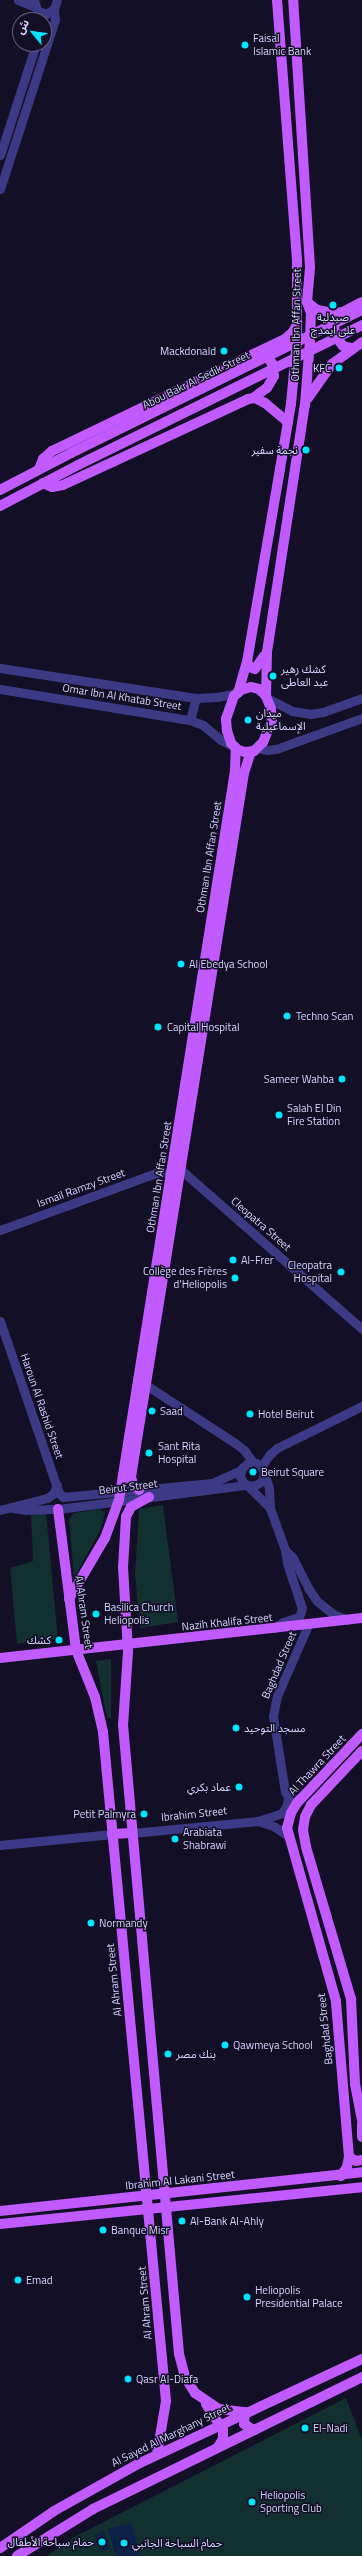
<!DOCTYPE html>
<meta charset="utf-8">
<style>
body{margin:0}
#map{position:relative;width:362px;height:2556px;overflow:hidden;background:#130f26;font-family:"Titillium Web","Noto Sans Arabic",sans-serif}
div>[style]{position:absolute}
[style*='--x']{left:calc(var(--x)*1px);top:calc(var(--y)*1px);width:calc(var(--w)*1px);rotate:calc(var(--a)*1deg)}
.green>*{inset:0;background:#12302f}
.water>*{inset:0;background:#0c2248}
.minor>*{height:9px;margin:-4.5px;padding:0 4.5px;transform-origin:4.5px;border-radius:4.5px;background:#3d3a85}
.major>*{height:10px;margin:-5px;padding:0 5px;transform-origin:5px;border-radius:5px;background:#c25bff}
.major-bridge>*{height:10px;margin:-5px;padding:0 5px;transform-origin:5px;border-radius:5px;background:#c25bff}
.dots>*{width:11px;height:11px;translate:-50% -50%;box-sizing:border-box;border:2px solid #130f26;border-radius:50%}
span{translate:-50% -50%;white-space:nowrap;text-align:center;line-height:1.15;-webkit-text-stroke:3px #130f26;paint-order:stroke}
.poi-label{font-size:11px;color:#d9d4ff}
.left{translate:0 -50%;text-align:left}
.right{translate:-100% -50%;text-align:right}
.street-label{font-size:11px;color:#d9d4ff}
.north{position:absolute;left:12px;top:12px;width:40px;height:40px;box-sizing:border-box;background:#130f26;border:1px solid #625e7d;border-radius:50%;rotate:299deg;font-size:11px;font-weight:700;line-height:16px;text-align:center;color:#d9d4ff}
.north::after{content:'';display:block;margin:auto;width:14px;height:18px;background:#00e5ff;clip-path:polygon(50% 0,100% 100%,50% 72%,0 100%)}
</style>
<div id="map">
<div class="green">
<div style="clip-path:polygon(163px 1505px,178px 1622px,140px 1628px,135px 1575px,139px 1509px)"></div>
<div style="clip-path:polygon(100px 1509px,105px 1513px,101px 1529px,74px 1578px,69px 1519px,74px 1513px)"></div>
<div style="clip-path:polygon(46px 1513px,58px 1639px,17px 1644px,10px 1568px,33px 1561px,31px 1514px)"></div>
<div style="clip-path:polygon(111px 1659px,111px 1718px,107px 1718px,96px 1661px)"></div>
<div style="clip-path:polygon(346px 2398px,362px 2440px,362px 2556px,46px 2556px,76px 2536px)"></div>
</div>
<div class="water">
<div style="clip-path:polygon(131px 2523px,141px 2556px,116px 2556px,108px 2529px)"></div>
<div style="clip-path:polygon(104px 2531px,110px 2549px,101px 2552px,95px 2535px)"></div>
</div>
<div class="minor">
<div style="--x:18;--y:0;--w:18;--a:22"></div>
<div style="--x:34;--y:0;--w:10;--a:73"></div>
<div style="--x:37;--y:10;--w:10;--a:24"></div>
<div style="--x:46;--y:14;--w:9;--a:-32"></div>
<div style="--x:54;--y:9;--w:9;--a:-72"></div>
<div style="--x:0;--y:155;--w:117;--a:-72"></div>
<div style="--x:0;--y:189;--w:178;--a:-72"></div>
<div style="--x:55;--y:20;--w:11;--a:-95"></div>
<div style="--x:0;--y:668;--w:198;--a:8.7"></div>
<div style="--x:196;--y:698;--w:21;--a:-3"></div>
<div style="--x:217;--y:697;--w:21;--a:-11"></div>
<div style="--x:0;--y:689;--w:193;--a:9.3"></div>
<div style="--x:190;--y:720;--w:14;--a:21"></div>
<div style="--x:203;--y:725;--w:23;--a:40"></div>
<div style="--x:221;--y:740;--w:13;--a:27"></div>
<div style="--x:267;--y:698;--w:28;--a:27"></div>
<div style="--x:292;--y:711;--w:18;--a:9"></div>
<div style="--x:310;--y:714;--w:13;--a:-9"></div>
<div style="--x:323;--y:712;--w:41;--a:-19.7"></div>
<div style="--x:190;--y:720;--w:23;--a:-75"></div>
<div style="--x:258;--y:748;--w:9;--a:13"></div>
<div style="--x:267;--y:750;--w:9;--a:-6"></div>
<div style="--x:276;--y:749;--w:91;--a:-19.8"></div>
<div style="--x:180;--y:1169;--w:242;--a:41.3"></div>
<div style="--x:0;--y:1230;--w:166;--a:-20.1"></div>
<div style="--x:156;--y:1173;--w:7;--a:-8"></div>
<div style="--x:163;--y:1172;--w:8;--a:14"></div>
<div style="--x:0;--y:1321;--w:182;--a:71.1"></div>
<div style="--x:59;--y:1493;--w:6;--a:45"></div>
<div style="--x:146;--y:1385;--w:106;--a:33.1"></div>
<div style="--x:235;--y:1443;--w:11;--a:38"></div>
<div style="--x:244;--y:1450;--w:15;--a:53"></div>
<div style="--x:261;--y:1467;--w:14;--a:-56"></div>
<div style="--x:269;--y:1455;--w:11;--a:-41"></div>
<div style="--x:277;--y:1448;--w:95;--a:-26.3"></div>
<div style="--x:264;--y:1472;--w:9;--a:103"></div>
<div style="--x:262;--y:1481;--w:9;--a:148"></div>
<div style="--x:254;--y:1486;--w:10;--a:-169"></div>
<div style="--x:244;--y:1484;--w:9;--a:-117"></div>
<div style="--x:240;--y:1476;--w:8;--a:-76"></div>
<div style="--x:242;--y:1468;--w:8;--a:-40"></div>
<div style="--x:248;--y:1463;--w:8;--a:0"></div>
<div style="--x:256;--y:1463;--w:6;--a:39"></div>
<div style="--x:261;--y:1467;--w:3;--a:45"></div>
<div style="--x:263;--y:1469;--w:9;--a:72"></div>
<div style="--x:266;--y:1478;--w:10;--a:73"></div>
<div style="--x:269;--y:1488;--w:20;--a:87"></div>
<div style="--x:248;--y:1486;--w:31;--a:45"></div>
<div style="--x:270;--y:1508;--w:45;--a:70.3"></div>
<div style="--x:285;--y:1550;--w:13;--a:81"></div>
<div style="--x:287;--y:1563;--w:47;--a:71.6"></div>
<div style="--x:302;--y:1608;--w:9;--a:108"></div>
<div style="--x:299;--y:1617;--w:17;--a:163"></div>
<div style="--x:283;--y:1622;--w:11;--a:146"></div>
<div style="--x:63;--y:1497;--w:150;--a:-5.4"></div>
<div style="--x:212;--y:1483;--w:32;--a:-24"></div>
<div style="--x:13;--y:1508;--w:12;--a:9"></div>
<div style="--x:25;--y:1510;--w:33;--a:-2"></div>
<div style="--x:58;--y:1509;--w:190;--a:-7.3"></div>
<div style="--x:0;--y:1510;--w:49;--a:-14.3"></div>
<div style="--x:47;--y:1498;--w:7;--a:-34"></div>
<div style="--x:53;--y:1494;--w:10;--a:-66"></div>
<div style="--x:285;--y:1550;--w:11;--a:45"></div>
<div style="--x:293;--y:1558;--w:34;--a:63"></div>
<div style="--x:308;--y:1588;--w:16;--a:55"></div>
<div style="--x:317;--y:1601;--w:21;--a:39"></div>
<div style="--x:333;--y:1614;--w:15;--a:23"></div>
<div style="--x:300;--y:1799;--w:9;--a:180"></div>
<div style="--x:291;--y:1799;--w:9;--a:-131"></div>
<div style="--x:285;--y:1792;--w:77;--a:-99"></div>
<div style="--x:273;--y:1716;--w:20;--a:-79"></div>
<div style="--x:277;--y:1696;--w:77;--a:-66.4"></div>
<div style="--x:258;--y:1821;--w:25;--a:-18"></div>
<div style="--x:282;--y:1813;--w:9;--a:-58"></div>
<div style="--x:287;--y:1805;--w:9;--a:-84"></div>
<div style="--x:132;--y:1833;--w:127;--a:-5.4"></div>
<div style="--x:258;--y:1821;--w:18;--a:19"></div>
<div style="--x:275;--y:1827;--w:16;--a:35"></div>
<div style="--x:0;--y:1845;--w:113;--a:-5.6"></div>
</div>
<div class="major">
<div style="--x:307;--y:302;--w:13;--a:39"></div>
<div style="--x:317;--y:310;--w:17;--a:10"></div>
<div style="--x:334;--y:313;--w:9;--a:-6"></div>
<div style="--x:343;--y:312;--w:21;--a:-28"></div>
<div style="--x:337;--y:317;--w:9;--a:108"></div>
<div style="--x:334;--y:326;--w:11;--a:80"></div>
<div style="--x:336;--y:337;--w:11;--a:52"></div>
<div style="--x:343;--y:346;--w:8;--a:14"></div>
<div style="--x:253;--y:398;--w:17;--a:-36"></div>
<div style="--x:267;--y:388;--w:14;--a:-60"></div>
<div style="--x:274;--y:376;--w:13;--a:-99"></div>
<div style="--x:272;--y:363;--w:15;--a:-132"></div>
<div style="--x:308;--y:398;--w:42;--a:-54.8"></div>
<div style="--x:332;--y:364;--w:37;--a:-36"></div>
<div style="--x:39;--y:469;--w:11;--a:-68"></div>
<div style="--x:43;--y:459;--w:12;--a:-42"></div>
<div style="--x:52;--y:451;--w:259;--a:-25.7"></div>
<div style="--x:285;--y:339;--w:11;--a:-41"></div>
<div style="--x:293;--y:332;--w:9;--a:-63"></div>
<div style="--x:43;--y:483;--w:10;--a:24"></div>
<div style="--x:52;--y:487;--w:11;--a:-10"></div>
<div style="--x:63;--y:485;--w:204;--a:-24.9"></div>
<div style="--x:248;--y:399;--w:7;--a:-8"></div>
<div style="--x:255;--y:398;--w:11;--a:27"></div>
<div style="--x:265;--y:403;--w:30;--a:40"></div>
<div style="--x:0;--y:490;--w:80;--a:-27.5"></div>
<div style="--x:0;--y:506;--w:88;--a:-27.7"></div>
<div style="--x:247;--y:662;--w:6;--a:59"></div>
<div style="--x:250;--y:667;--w:5;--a:22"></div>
<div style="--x:255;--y:669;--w:16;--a:-55"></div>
<div style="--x:251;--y:687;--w:8;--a:14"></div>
<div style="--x:259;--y:689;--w:10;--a:45"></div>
<div style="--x:266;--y:696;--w:14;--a:69"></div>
<div style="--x:271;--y:709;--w:11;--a:85"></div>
<div style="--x:272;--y:720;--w:24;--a:112"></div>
<div style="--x:263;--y:742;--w:13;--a:135"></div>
<div style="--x:254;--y:751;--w:9;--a:174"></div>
<div style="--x:245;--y:752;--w:7;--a:-164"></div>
<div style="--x:238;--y:750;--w:10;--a:-135"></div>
<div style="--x:231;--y:743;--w:13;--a:-108"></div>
<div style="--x:227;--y:731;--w:12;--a:-95"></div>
<div style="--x:226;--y:719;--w:24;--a:-71"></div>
<div style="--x:234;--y:696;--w:9;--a:-41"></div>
<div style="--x:241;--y:690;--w:10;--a:-17"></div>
<div style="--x:238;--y:693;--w:32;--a:-74"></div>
<div style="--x:247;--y:662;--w:196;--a:-80.3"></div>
<div style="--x:280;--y:469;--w:66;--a:-80.4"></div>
<div style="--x:291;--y:404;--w:64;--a:-84.6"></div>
<div style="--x:297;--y:340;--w:80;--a:-90"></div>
<div style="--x:297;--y:260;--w:261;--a:-94.4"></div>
<div style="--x:266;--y:696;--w:44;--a:-88.7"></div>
<div style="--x:267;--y:652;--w:250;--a:-81.3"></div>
<div style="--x:305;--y:405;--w:65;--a:-85.6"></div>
<div style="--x:310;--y:340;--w:27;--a:-88"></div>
<div style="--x:311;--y:313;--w:12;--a:-110"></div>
<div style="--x:307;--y:302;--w:35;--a:-85"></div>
<div style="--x:310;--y:267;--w:268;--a:-93.6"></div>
<div style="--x:139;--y:1490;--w:8;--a:-135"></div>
<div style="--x:133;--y:1484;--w:7;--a:-106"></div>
<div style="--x:131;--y:1477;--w:713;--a:-80.88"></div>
<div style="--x:244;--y:773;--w:22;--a:-72"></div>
<div style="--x:149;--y:1497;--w:21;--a:151"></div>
<div style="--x:131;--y:1507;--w:11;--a:117"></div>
<div style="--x:126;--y:1517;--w:50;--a:93.4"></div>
<div style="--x:123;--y:1567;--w:85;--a:86.6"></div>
<div style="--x:128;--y:1652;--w:73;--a:93.9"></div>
<div style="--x:123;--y:1725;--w:631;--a:84.91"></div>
<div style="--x:179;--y:2354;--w:24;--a:75"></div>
<div style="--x:185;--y:2377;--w:19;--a:58"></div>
<div style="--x:195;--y:2393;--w:29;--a:34"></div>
<div style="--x:219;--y:2409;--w:26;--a:7"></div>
<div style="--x:245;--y:2412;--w:12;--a:95"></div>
<div style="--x:244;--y:2424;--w:12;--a:31"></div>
<div style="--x:58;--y:1509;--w:142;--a:82.7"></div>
<div style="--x:76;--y:1650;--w:51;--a:68"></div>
<div style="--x:95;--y:1697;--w:36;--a:77"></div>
<div style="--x:103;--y:1732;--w:672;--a:84.62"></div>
<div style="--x:166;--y:2401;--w:54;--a:99.6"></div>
<div style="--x:69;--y:1599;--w:71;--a:-59.5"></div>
<div style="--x:105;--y:1538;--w:40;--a:-69.8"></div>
<div style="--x:119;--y:1500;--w:738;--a:-80.96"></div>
<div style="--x:235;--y:771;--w:23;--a:-88"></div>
<div style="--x:0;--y:1658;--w:364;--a:-6.3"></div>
<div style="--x:362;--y:1751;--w:74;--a:133.4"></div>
<div style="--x:311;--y:1805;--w:13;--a:117"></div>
<div style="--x:305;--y:1817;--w:13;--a:99"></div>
<div style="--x:303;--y:1830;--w:17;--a:80"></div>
<div style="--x:306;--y:1847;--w:159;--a:73.5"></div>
<div style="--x:351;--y:1999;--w:85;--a:87.3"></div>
<div style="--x:355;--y:2084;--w:37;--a:79"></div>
<div style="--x:112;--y:1834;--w:20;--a:-3"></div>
<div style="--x:362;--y:2124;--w:13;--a:90"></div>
<div style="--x:349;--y:2157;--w:8;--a:30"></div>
<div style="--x:356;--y:2161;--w:6;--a:-9"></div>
<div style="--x:341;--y:2176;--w:11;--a:-56"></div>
<div style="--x:347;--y:2167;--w:10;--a:-79"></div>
<div style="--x:349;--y:2157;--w:157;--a:-94.8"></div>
<div style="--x:336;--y:2001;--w:180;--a:-105.8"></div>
<div style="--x:287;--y:1828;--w:16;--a:-75"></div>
<div style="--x:291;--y:1813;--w:12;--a:-59"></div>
<div style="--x:297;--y:1803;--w:95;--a:-46.7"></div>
<div style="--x:0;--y:2211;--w:364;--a:-6.1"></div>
<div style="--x:0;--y:2224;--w:364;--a:-5.8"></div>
<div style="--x:206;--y:2404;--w:31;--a:57"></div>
<div style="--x:223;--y:2430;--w:9;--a:90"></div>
<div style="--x:223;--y:2439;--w:9;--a:122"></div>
<div style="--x:0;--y:2548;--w:65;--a:-34.4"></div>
<div style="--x:54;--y:2511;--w:98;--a:-29.2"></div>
<div style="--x:140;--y:2463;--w:245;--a:-25.1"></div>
<div style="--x:17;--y:2556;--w:89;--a:-31.7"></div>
<div style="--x:93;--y:2509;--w:300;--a:-26.1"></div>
</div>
<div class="major-bridge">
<div style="--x:71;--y:453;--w:324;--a:-26.2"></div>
<div style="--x:78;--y:465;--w:317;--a:-26.2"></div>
</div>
<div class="dots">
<div style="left:245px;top:45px;background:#00e5ff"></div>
<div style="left:333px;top:305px;background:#00e5ff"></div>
<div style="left:224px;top:351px;background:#00e5ff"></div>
<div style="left:339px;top:368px;background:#00e5ff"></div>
<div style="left:306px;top:450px;background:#00e5ff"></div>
<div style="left:273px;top:676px;background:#00e5ff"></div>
<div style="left:248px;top:720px;background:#00e5ff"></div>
<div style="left:181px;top:964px;background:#00e5ff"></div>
<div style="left:287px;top:1016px;background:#00e5ff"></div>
<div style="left:158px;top:1027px;background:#00e5ff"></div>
<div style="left:342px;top:1079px;background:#00e5ff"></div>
<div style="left:279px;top:1115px;background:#00e5ff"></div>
<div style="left:233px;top:1260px;background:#00e5ff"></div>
<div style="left:341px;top:1272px;background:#00e5ff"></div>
<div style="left:235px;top:1278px;background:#00e5ff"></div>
<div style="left:152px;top:1411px;background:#00e5ff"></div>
<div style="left:250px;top:1414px;background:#00e5ff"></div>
<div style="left:149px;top:1453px;background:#00e5ff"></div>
<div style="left:253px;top:1472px;background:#00e5ff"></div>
<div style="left:96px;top:1614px;background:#00e5ff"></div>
<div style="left:59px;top:1640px;background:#00e5ff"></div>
<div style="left:236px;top:1728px;background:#00e5ff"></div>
<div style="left:239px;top:1787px;background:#00e5ff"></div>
<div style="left:144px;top:1814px;background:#00e5ff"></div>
<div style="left:175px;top:1839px;background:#00e5ff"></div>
<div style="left:91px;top:1923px;background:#00e5ff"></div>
<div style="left:225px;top:2045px;background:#00e5ff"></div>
<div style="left:168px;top:2054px;background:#00e5ff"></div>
<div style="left:182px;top:2221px;background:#00e5ff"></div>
<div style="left:103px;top:2230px;background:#00e5ff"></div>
<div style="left:18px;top:2280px;background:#00e5ff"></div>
<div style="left:247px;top:2297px;background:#00e5ff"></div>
<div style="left:128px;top:2379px;background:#00e5ff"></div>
<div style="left:305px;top:2428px;background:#00e5ff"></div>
<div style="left:252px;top:2502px;background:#00e5ff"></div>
<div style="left:102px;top:2542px;background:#00e5ff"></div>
<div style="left:124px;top:2543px;background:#00e5ff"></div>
</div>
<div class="poi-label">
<span class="left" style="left:253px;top:45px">Faisal<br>Islamic Bank</span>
<span style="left:333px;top:324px">صيدلية<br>على ايمدج</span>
<span class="right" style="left:216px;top:351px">Mackdonald</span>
<span class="right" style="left:331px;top:368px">KFC</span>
<span class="right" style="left:298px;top:450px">نجمة سفير</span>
<span class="left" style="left:281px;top:676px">كشك زهير<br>عبد العاطى</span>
<span class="left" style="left:256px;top:720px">ميدان<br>الإسماعيلية</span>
<span class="left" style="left:189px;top:964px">Al Ebedya School</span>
<span class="left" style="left:296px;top:1016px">Techno Scan</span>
<span class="left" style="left:167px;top:1027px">Capital Hospital</span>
<span class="right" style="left:334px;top:1079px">Sameer Wahba</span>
<span class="left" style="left:287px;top:1115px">Salah El Din<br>Fire Station</span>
<span class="left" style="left:241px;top:1260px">Al-Frer</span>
<span class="right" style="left:332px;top:1272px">Cleopatra<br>Hospital</span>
<span class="right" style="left:227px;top:1278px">Collège des Frères<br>d'Heliopolis</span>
<span class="left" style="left:160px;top:1411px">Saad</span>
<span class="left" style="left:258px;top:1414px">Hotel Beirut</span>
<span class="left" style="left:158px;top:1453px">Sant Rita<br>Hospital</span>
<span class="left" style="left:261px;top:1472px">Beirut Square</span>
<span class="left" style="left:104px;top:1614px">Basilica Church<br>Heliopolis</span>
<span class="right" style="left:51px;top:1640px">كشك</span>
<span class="left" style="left:244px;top:1728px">مسجد التوحيد</span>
<span class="right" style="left:231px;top:1787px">عماد بكري</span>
<span class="right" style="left:136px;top:1814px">Petit Palmyra</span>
<span class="left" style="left:183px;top:1839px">Arabiata<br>Shabrawi</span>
<span class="left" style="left:99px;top:1923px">Normandy</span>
<span class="left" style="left:233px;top:2045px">Qawmeya School</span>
<span class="left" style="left:176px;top:2054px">بنك مصر</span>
<span class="left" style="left:190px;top:2221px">Al-Bank Al-Ahly</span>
<span class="left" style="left:111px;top:2230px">Banque Misr</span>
<span class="left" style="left:26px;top:2280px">Emad</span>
<span class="left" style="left:255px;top:2297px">Heliopolis<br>Presidential Palace</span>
<span class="left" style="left:136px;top:2379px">Qasr Al-Diafa</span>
<span class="left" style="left:313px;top:2428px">El-Nadi</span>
<span class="left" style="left:260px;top:2502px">Heliopolis<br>Sporting Club</span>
<span class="right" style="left:94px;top:2542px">حمام سباحة الأطفال</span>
<span class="left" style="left:132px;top:2543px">حمام السباحة الجانبي</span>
</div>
<div class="street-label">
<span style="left:296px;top:325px;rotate:-89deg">Othman Ibn Affan Street</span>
<span style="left:196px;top:380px;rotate:-26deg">Abou Bakr Al Sedik Street</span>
<span style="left:122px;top:697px;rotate:9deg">Omar Ibn Al Khatab Street</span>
<span style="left:209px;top:857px;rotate:-81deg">Othman Ibn Affan Street</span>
<span style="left:159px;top:1177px;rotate:-81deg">Othman Ibn Affan Street</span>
<span style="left:81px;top:1188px;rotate:-20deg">Ismail Ramzy Street</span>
<span style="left:261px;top:1224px;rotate:41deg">Cleopatra Street</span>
<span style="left:42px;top:1406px;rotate:71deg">Haroun Al Rashid Street</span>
<span style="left:128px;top:1487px;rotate:-7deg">Beirut Street</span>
<span style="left:84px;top:1612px;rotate:82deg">Al Ahram Street</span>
<span style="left:227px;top:1622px;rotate:-6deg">Nazih Khalifa Street</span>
<span style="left:279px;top:1665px;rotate:-67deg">Baghdad Street</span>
<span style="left:317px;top:1765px;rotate:-47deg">Al Thawra Street</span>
<span style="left:194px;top:1814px;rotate:-6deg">Ibrahim Street</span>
<span style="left:114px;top:1980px;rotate:-96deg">Al Ahram Street</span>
<span style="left:325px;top:2029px;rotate:-96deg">Baghdad Street</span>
<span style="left:180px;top:2180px;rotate:-6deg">Ibrahim Al Lakani Street</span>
<span style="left:145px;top:2303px;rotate:-95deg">Al Ahram Street</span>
<span style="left:171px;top:2435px;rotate:-26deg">Al Sayed Al Marghany Street</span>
</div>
<div class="north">ش</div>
</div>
